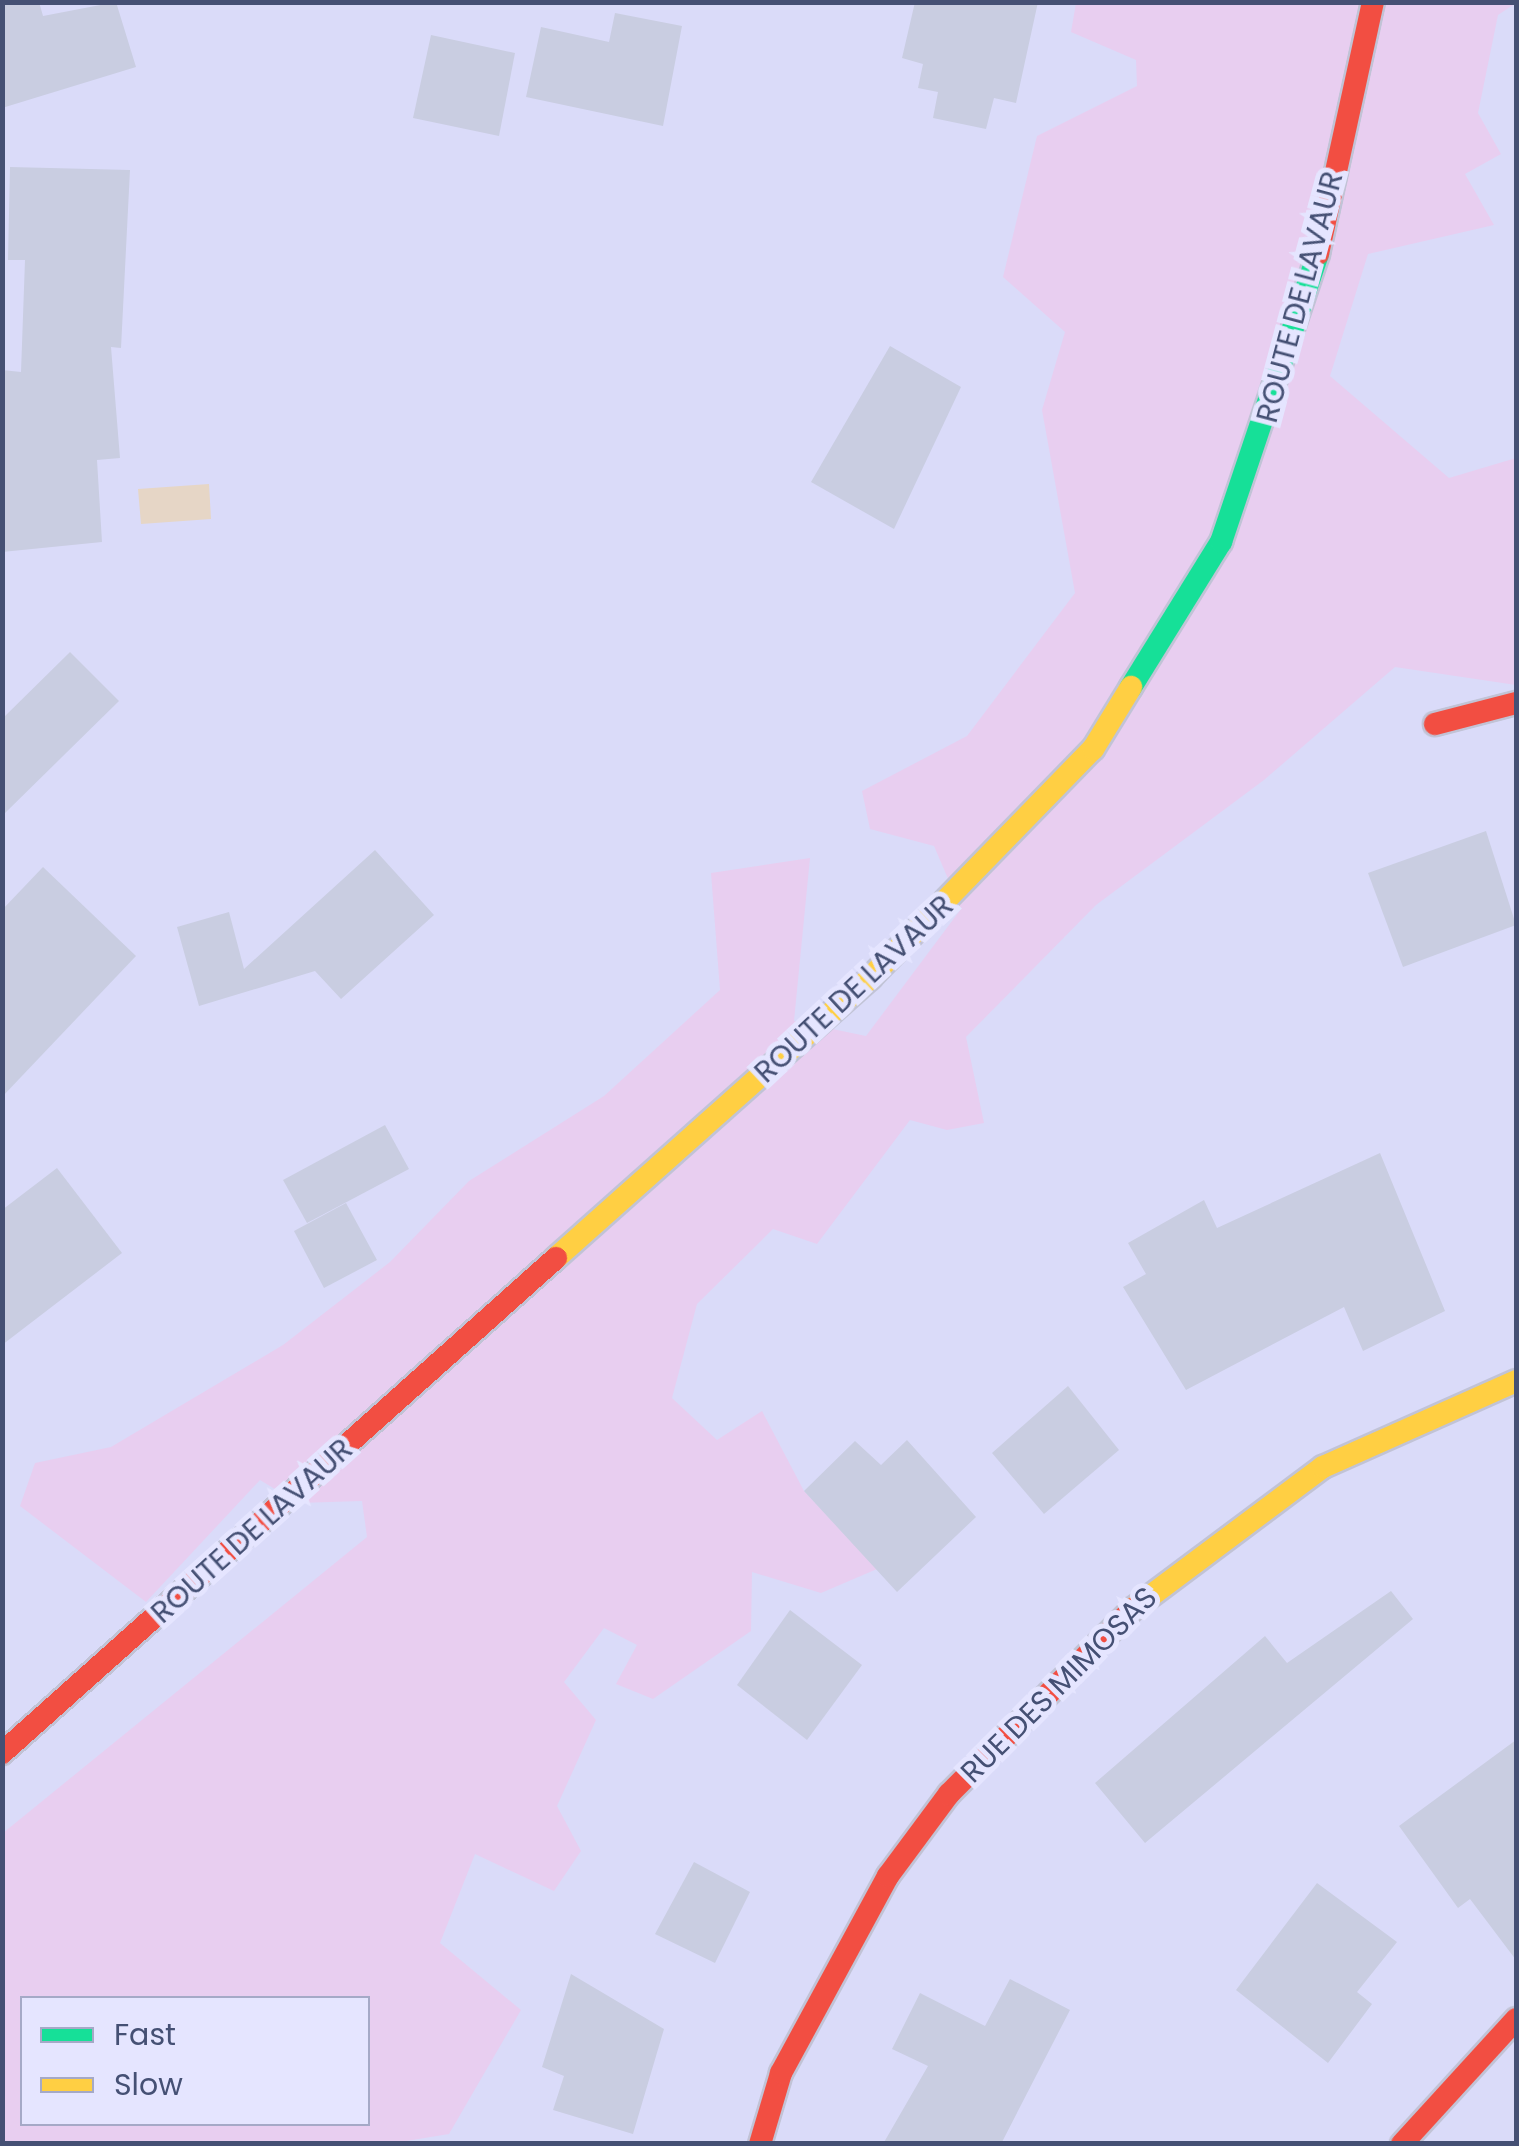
<!DOCTYPE html>
<style>
body{margin:0}
#map{position:relative;width:1519px;height:2146px;overflow:hidden;background:#e5e5f6;font-family:Poppins,sans-serif}
div>[style]{position:absolute}
[style*='--x']{left:calc(var(--x)*1px);top:calc(var(--y)*1px);width:calc(var(--w)*1px);rotate:calc(var(--a)*1deg)}
.residential>*{inset:0;background:#dadbf9}
.green>*{inset:0;background:#e8cef0}
.water>*{inset:0;background:#e6d6c6}
.building>*{inset:0;background:#c9cde1}
.roads{filter:drop-shadow(2px 0 #c1c3d6) drop-shadow(-2px 0 #c1c3d6) drop-shadow(0 2px #c1c3d6) drop-shadow(0 -2px #c1c3d6)}
.fast>*{height:22px;margin:-11px;padding:0 11px;transform-origin:11px;border-radius:11px;background:#16e098}
.slow>*{height:22px;margin:-11px;padding:0 11px;transform-origin:11px;border-radius:11px;background:#ffcf43}
.jam>*{height:22px;margin:-11px;padding:0 11px;transform-origin:11px;border-radius:11px;background:#f24e42}
span{translate:-50% -50%;white-space:nowrap;text-align:center;line-height:1.15;-webkit-text-stroke:10px #e5e5ff;paint-order:stroke}
.street-label{font-size:30px;color:#455074}
.frame{position:absolute;inset:0;border:5px solid #455074;pointer-events:none}
.legend{position:absolute;left:20px;top:1996px;width:350px;height:130px;box-sizing:border-box;background:#e5e5ff;border:2px solid #a5a9c7;margin:0;padding:12px 18px;list-style:none;font-size:30px;color:#455074}
.legend li{display:flex;align-items:center;gap:20px;height:50px}
.legend b{width:50px;border:2px solid #a5a9c7}
</style>
<div id="map">
<div class="residential">
<div style="clip-path:polygon(evenodd,3px 3px,1516px 3px,1516px 2143px,3px 2144px,3px 3px,22px 1998px,368px 1998px,368px 2124px,22px 2124px,22px 1998px)"></div>
</div>
<div class="green">
<div style="clip-path:polygon(evenodd,1076px 3px,1516px 3px,1498px 15px,1478px 113px,1501px 154px,1465px 174px,1494px 225px,1368px 254px,1330px 376px,1449px 478px,1516px 458px,1516px 685px,1395px 667px,1264px 780px,1096px 905px,966px 1037px,984px 1123px,947px 1130px,910px 1120px,817px 1244px,773px 1229px,697px 1304px,672px 1398px,717px 1440px,762px 1411px,804px 1491px,877px 1569px,821px 1593px,752px 1572px,751px 1631px,653px 1699px,616px 1684px,637px 1645px,604px 1628px,564px 1682px,596px 1720px,557px 1806px,581px 1851px,554px 1891px,475px 1854px,440px 1943px,521px 2010px,449px 2134px,388px 2144px,3px 2144px,3px 1833px,367px 1537px,362px 1501px,298px 1503px,260px 1480px,146px 1602px,20px 1506px,35px 1463px,111px 1447px,283px 1345px,390px 1262px,469px 1181px,604px 1096px,720px 990px,711px 873px,810px 858px,794px 1021px,866px 1036px,961px 909px,934px 846px,870px 829px,862px 791px,967px 736px,1075px 593px,1042px 410px,1065px 332px,1003px 277px,1037px 136px,1137px 86px,1136px 60px,1071px 32px,1076px 3px,22px 1998px,368px 1998px,368px 2124px,22px 2124px,22px 1998px)"></div>
</div>
<div class="water">
<div style="clip-path:polygon(209px 484px,211px 519px,141px 524px,138px 489px)"></div>
</div>
<div class="building">
<div style="clip-path:polygon(2px 2px,39px 2px,43px 16px,116px 2px,136px 67px,2px 108px)"></div>
<div style="clip-path:polygon(915px 2px,1038px 2px,1016px 103px,994px 98px,986px 129px,933px 118px,938px 92px,918px 88px,923px 64px,902px 58px)"></div>
<div style="clip-path:polygon(615px 13px,682px 26px,663px 126px,526px 97px,541px 27px,609px 42px)"></div>
<div style="clip-path:polygon(431px 35px,515px 53px,499px 136px,413px 118px)"></div>
<div style="clip-path:polygon(10px 167px,130px 170px,121px 348px,111px 347px,120px 458px,97px 460px,102px 542px,2px 552px,2px 370px,21px 372px,25px 260px,8px 260px)"></div>
<div style="clip-path:polygon(890px 346px,961px 387px,894px 529px,811px 482px)"></div>
<div style="clip-path:polygon(70px 652px,119px 701px,2px 816px,2px 719px)"></div>
<div style="clip-path:polygon(1486px 831px,1516px 925px,1403px 967px,1368px 873px)"></div>
<div style="clip-path:polygon(375px 850px,434px 915px,341px 999px,315px 971px,199px 1006px,177px 927px,229px 912px,244px 969px)"></div>
<div style="clip-path:polygon(43px 867px,136px 956px,2px 1097px,2px 910px)"></div>
<div style="clip-path:polygon(385px 1125px,409px 1169px,307px 1223px,283px 1180px)"></div>
<div style="clip-path:polygon(1380px 1153px,1445px 1311px,1363px 1351px,1344px 1307px,1186px 1390px,1123px 1287px,1146px 1274px,1128px 1243px,1204px 1200px,1217px 1228px)"></div>
<div style="clip-path:polygon(57px 1168px,122px 1253px,2px 1345px,2px 1210px)"></div>
<div style="clip-path:polygon(346px 1203px,377px 1260px,324px 1288px,294px 1231px)"></div>
<div style="clip-path:polygon(1068px 1386px,1119px 1450px,1044px 1514px,992px 1453px)"></div>
<div style="clip-path:polygon(907px 1440px,976px 1517px,897px 1592px,804px 1491px,855px 1441px,881px 1465px)"></div>
<div style="clip-path:polygon(1391px 1591px,1413px 1619px,1145px 1843px,1095px 1783px,1265px 1636px,1287px 1663px)"></div>
<div style="clip-path:polygon(790px 1610px,862px 1665px,807px 1740px,737px 1685px)"></div>
<div style="clip-path:polygon(1516px 1740px,1516px 1960px,1470px 1899px,1458px 1908px,1399px 1826px)"></div>
<div style="clip-path:polygon(694px 1862px,750px 1892px,715px 1963px,655px 1934px)"></div>
<div style="clip-path:polygon(1317px 1883px,1397px 1942px,1357px 1992px,1372px 2004px,1328px 2063px,1236px 1990px)"></div>
<div style="clip-path:polygon(571px 1974px,664px 2029px,633px 2134px,553px 2110px,564px 2076px,542px 2067px)"></div>
<div style="clip-path:polygon(1010px 1979px,1070px 2010px,1001px 2144px,883px 2144px,928px 2066px,892px 2049px,920px 1993px,985px 2026px)"></div>
</div>
<div class="roads">
<div class="fast">
<div style="--x:1131;--y:687;--w:171;--a:-58.2"></div>
<div style="--x:1221;--y:542;--w:304;--a:-71.4"></div>
</div>
<div class="slow">
<div style="--x:556;--y:1258;--w:421;--a:-41.7"></div>
<div style="--x:870;--y:978;--w:320;--a:-45.8"></div>
<div style="--x:1093;--y:749;--w:73;--a:-58.5"></div>
<div style="--x:1133;--y:1609;--w:237;--a:-36.8"></div>
<div style="--x:1323;--y:1467;--w:211;--a:-24"></div>
</div>
<div class="jam">
<div style="--x:1318;--y:254;--w:258;--a:-77.7"></div>
<div style="--x:1435;--y:724;--w:84;--a:-14.5"></div>
<div style="--x:2;--y:1753;--w:743;--a:-41.78"></div>
<div style="--x:760;--y:2144;--w:74;--a:-73.5"></div>
<div style="--x:781;--y:2073;--w:224;--a:-61.5"></div>
<div style="--x:888;--y:1876;--w:102;--a:-53.4"></div>
<div style="--x:949;--y:1794;--w:261;--a:-45.2"></div>
<div style="--x:1402;--y:2144;--w:169;--a:-47.6"></div>
</div>
</div>
<div class="street-label">
<span style="left:1300px;top:297px;rotate:-75deg">ROUTE DE LAVAUR</span>
<span style="left:854px;top:989px;rotate:-43deg">ROUTE DE LAVAUR</span>
<span style="left:252px;top:1531px;rotate:-42deg">ROUTE DE LAVAUR</span>
<span style="left:1059px;top:1685px;rotate:-45deg">RUE DES MIMOSAS</span>
</div>
<div class="frame"></div>
<ul class="legend">
<li><b style="height:12px;background:#16e098"></b>Fast</li>
<li><b style="height:12px;background:#ffcf43"></b>Slow</li>
</ul>
</div>
